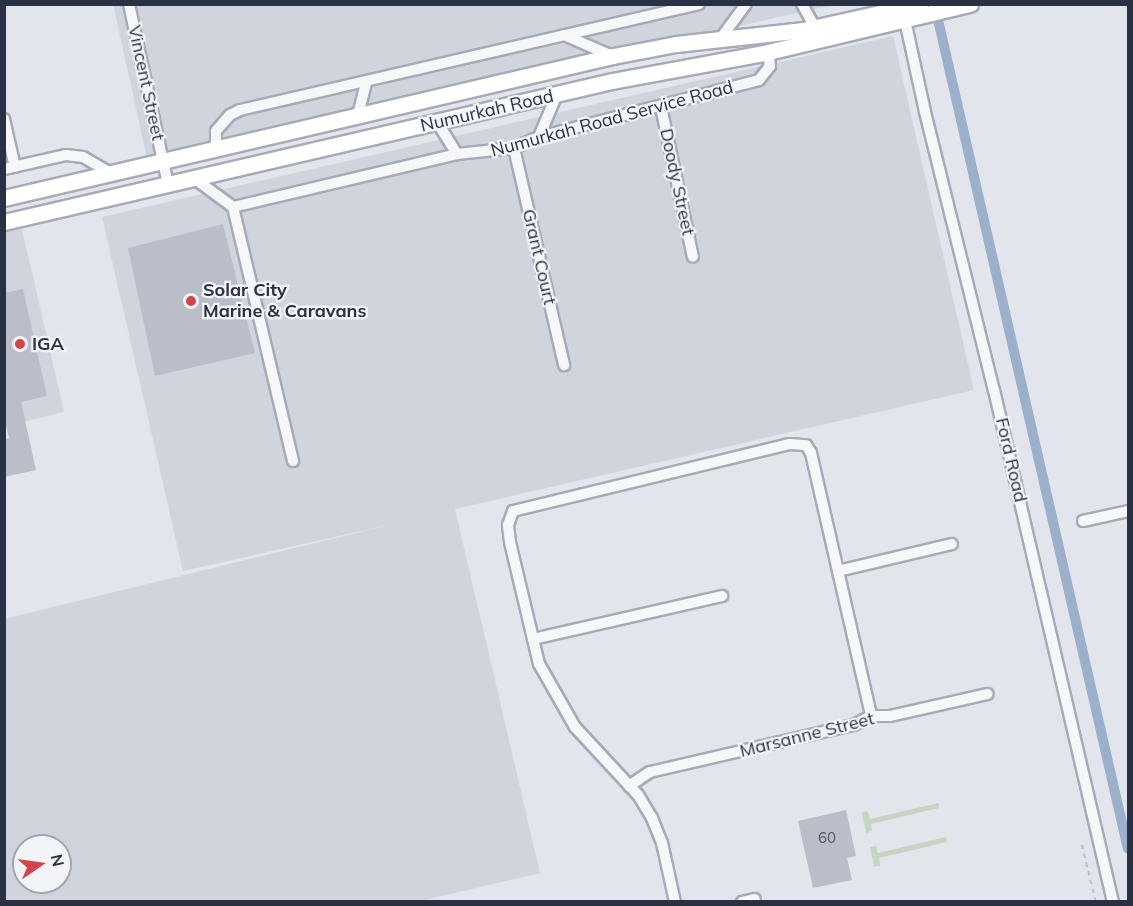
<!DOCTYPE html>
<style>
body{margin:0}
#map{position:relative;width:1133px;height:906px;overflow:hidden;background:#e2e5eb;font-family:Mulish,sans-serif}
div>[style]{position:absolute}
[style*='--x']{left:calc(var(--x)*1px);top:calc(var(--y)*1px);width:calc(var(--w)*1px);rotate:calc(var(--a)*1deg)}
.built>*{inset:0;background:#d0d4dd}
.green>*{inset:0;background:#c6d5c3}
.canal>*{height:10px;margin:-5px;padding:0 5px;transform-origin:5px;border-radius:5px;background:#9cb0cc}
.building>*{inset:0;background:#b9bec9}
.path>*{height:1.5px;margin-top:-0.75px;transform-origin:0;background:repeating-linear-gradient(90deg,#bdc0c6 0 4.5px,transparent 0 9px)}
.roads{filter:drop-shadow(2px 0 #a7abb6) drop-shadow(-2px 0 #a7abb6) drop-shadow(0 2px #a7abb6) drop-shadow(0 -2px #a7abb6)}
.minor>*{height:10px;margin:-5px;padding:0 5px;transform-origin:5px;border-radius:5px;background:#f6f7f9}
.highway>*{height:15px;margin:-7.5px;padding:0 7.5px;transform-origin:7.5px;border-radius:7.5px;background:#fff}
.dots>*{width:16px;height:16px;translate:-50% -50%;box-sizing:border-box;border:3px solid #f2f4f8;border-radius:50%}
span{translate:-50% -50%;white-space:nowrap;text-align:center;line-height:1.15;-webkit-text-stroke:4.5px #f2f4f8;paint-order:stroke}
.number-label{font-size:15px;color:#4e5465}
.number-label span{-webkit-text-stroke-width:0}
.street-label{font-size:18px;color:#2a3144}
.poi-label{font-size:18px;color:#2a3144;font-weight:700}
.left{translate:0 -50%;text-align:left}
.frame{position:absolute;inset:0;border:6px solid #2a3144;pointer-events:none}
.north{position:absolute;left:12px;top:834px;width:60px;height:60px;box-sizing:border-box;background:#f2f4f8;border:2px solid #a2a6b0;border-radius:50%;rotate:77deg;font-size:16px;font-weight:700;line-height:24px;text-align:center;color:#2a3144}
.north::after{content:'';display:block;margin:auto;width:21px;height:27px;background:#d4444e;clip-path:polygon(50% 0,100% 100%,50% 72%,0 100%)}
</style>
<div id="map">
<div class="built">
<div style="clip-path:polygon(113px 4px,833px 5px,147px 158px)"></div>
<div style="clip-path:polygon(evenodd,893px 36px,974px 390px,455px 509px,540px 873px,416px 902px,5px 901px,4px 619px,397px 523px,183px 571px,102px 217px,893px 36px,24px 846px,60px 846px,60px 882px,24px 882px,24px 846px)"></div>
<div style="clip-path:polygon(22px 229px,64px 412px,5px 426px,4px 233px)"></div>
</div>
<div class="green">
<div style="clip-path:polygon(938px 803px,939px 808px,871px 824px,872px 831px,866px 833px,862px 813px,867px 811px,870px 819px)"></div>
<div style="clip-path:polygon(946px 837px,947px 842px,879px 858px,880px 866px,874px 867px,870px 847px,876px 846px,878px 853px)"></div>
</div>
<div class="canal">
<div style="--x:939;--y:24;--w:846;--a:77.1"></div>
</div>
<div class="building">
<div style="clip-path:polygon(223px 224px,255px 353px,155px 376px,128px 248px)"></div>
<div style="clip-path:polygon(23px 289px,47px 396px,21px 402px,36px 470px,4px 477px,4px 439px,9px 438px,4px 416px,4px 293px)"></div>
<div style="clip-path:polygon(846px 810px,856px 856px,847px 858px,852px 880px,813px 888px,798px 821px)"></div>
</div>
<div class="path">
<div style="--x:1082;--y:845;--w:59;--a:76.2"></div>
</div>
<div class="roads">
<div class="minor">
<div style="--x:129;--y:4;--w:185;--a:77.8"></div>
<div style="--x:802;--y:4;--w:26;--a:61"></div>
<div style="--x:905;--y:20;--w:94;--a:77.7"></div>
<div style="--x:925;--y:112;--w:286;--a:76.1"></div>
<div style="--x:994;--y:390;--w:526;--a:76.92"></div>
<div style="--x:564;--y:35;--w:50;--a:23.5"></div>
<div style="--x:721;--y:38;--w:42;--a:-53.7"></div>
<div style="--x:661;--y:107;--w:153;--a:78"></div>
<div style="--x:358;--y:115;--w:33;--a:-76"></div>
<div style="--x:4;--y:119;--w:49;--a:77.1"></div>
<div style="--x:437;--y:122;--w:38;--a:58"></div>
<div style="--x:539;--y:137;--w:47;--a:-67.3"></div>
<div style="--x:216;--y:148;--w:17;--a:-90"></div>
<div style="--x:216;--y:131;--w:21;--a:-49"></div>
<div style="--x:230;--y:115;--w:11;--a:-27"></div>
<div style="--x:240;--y:110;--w:471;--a:-13"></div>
<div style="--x:514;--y:148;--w:223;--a:77"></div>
<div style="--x:4;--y:169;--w:64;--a:-12.7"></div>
<div style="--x:66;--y:155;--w:17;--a:7"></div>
<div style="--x:83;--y:157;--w:32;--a:30"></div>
<div style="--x:195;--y:179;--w:47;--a:36.4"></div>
<div style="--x:233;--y:207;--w:230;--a:-13.3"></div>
<div style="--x:457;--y:154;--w:57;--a:-6"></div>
<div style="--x:514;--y:148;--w:27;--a:-24"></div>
<div style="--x:539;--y:137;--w:227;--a:-14.5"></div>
<div style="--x:759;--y:80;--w:18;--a:-52"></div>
<div style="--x:770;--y:66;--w:14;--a:-98"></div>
<div style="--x:233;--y:207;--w:261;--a:76.7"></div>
<div style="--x:1083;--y:521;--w:46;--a:-12.5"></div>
<div style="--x:838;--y:571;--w:117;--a:-13.3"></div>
<div style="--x:533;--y:639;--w:194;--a:-12.8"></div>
<div style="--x:629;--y:786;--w:25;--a:-34"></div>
<div style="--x:650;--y:772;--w:209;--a:-13"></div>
<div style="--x:854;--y:725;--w:19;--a:-28"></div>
<div style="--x:871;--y:716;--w:19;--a:0"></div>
<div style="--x:890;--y:716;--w:100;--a:-12.7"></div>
<div style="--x:675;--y:902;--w:60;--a:-102.4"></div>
<div style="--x:662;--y:843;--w:27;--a:-112"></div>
<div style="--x:652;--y:818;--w:27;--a:-121"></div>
<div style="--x:638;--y:795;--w:93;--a:-132.8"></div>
<div style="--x:575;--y:727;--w:73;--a:-119.7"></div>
<div style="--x:539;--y:664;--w:125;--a:-103.4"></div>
<div style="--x:510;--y:542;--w:17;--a:-97"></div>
<div style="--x:508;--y:525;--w:15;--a:-70"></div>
<div style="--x:513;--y:511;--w:285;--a:-13.6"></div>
<div style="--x:790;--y:444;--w:16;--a:4"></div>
<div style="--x:806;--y:445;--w:9;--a:58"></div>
<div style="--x:811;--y:453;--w:270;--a:77.1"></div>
<div style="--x:742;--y:902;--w:13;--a:-13"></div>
</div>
<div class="highway">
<div style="--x:4;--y:198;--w:625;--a:-13.13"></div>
<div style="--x:613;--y:56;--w:64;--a:-10.8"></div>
<div style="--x:676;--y:44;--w:128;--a:-6.3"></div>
<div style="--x:803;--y:30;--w:120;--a:-12.5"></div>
<div style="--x:4;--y:222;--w:624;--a:-13.06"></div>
<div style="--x:612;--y:81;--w:159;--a:-10.5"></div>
<div style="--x:768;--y:52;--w:208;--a:-13.4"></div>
</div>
</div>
<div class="dots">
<div style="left:191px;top:301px;background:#d4444e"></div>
<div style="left:20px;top:344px;background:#d4444e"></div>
</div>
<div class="number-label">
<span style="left:827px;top:838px">60</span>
</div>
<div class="street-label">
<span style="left:146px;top:83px;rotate:78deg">Vincent Street</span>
<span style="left:487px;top:111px;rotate:-13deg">Numurkah Road</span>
<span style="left:612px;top:119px;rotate:-15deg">Numurkah Road Service Road</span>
<span style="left:677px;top:182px;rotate:78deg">Doody Street</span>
<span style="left:539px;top:257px;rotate:77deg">Grant Court</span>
<span style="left:1011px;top:460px;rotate:77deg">Ford Road</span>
<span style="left:807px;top:735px;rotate:-14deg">Marsanne Street</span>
</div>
<div class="poi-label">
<span class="left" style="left:203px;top:301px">Solar City<br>Marine &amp; Caravans</span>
<span class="left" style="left:32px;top:344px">IGA</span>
</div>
<div class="frame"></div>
<div class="north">N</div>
</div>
